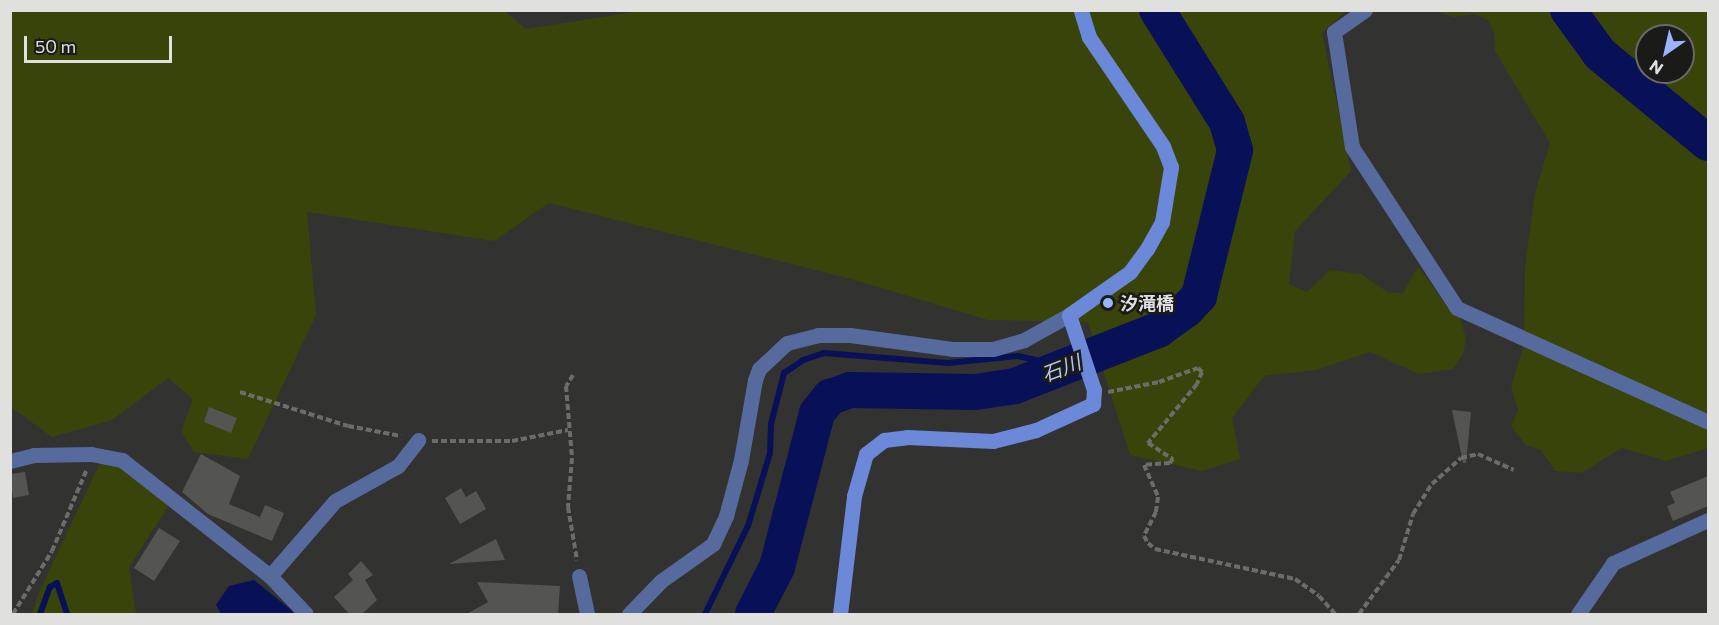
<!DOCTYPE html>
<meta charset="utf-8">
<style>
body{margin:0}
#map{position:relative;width:1719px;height:625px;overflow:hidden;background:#323330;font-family:Commissioner,"Noto Sans JP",sans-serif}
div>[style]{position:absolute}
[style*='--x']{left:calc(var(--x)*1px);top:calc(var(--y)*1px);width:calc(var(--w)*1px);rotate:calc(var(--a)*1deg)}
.green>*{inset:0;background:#39440a}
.water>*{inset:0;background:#081058}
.stream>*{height:6px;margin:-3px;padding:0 3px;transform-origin:3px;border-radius:3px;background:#081058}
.river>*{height:36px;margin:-18px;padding:0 18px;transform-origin:18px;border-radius:18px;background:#081058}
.building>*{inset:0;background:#545551}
.path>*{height:4px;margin-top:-2px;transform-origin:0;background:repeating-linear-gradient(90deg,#6c6d6a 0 6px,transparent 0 9px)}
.minor>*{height:15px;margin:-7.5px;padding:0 7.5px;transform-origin:7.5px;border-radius:7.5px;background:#576a9d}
.secondary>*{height:15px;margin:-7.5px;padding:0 7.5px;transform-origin:7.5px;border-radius:7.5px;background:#6b88d9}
.dots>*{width:16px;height:16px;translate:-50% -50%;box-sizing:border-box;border:3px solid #1a1a19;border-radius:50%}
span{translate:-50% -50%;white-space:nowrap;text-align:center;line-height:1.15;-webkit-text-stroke:5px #1a1a19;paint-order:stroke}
.poi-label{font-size:18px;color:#e0e0de;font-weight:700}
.left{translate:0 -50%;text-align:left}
.water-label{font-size:20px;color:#b5c6f0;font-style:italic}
.frame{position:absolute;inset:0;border:12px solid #e0e0de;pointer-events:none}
.north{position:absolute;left:1635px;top:24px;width:60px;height:60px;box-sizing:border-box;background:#1a1a19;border:2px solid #696968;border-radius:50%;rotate:214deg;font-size:16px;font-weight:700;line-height:24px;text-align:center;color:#e0e0de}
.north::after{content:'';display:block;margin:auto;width:21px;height:27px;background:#9ab5fd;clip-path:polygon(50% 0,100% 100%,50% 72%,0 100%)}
.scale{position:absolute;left:24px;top:36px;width:148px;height:27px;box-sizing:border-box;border:3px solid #e0e0de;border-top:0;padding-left:8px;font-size:18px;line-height:21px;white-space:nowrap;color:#e0e0de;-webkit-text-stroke:4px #1a1a19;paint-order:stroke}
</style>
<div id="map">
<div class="green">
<div style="clip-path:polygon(504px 10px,526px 29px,647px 10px,1346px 11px,1322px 33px,1351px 171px,1295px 231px,1289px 284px,1307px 292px,1330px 270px,1361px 274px,1389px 293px,1403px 293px,1418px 266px,1447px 307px,1460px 317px,1466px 339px,1463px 354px,1453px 369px,1419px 374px,1370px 352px,1316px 370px,1264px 376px,1232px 418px,1240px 459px,1202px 471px,1130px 455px,1088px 322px,988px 320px,855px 280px,549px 203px,494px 241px,307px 212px,316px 315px,248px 459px,194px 452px,181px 432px,193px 399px,168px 378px,112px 420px,52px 437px,11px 407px,10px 11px)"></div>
<div style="clip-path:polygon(evenodd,1436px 11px,1708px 11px,1708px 448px,1666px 461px,1622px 448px,1581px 473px,1555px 471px,1541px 450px,1526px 445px,1511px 426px,1518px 410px,1511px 387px,1524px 345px,1525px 267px,1535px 193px,1550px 143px,1495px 51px,1494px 33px,1488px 20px,1475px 14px,1454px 17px,1436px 11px,1647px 36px,1683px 36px,1683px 72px,1647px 72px,1647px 36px)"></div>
<div style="clip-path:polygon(101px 461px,123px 467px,169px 505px,129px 567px,136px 614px,32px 614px,39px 592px)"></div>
</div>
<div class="water">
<div style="clip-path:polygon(254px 580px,291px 610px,295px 614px,221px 614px,216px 605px,229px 586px)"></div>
</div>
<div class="stream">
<div style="--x:40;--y:614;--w:29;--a:-70"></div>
<div style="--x:50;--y:587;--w:8;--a:-30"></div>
<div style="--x:57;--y:583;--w:33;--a:72"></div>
<div style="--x:705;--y:614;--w:98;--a:-64"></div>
<div style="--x:748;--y:526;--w:76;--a:-73.2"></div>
<div style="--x:770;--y:453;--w:29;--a:-88"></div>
<div style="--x:771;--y:424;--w:53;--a:-75.7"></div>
<div style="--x:784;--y:373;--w:23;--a:-34"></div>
<div style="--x:803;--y:360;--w:22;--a:-18"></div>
<div style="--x:824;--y:353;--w:124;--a:4.6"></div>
<div style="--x:948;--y:363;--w:70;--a:-5.7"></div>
<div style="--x:1018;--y:356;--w:49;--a:12.9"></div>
</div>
<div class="river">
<div style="--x:1568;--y:10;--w:54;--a:54"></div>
<div style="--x:1600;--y:54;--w:140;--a:39.5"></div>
<div style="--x:753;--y:614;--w:53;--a:-62.9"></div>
<div style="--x:777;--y:567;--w:159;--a:-75.4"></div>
<div style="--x:817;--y:413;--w:21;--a:-51"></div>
<div style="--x:830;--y:397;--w:21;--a:-19"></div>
<div style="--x:850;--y:390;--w:125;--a:0.9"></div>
<div style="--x:975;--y:392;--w:40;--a:-8.5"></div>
<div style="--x:1015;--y:386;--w:154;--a:-21.4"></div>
<div style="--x:1158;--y:330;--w:36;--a:-36"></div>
<div style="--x:1187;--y:309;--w:18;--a:-47"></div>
<div style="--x:1199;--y:296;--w:150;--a:-76.1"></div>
<div style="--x:1235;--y:150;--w:29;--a:-106"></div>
<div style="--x:1227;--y:122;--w:132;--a:-122"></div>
</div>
<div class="building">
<div style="clip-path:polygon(209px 407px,237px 418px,231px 433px,204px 422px)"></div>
<div style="clip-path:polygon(1452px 410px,1471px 412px,1466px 463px,1463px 463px)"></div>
<div style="clip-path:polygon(201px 454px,240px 476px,229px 504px,260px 517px,265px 505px,284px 513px,272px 541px,208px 514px,182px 492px)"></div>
<div style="clip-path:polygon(25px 472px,29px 495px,13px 498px,10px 474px)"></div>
<div style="clip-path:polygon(1708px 476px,1708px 506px,1673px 521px,1667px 506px,1675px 503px,1670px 492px)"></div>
<div style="clip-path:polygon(461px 488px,466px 497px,476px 491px,486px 509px,460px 524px,445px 498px)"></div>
<div style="clip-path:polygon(159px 528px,180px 541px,154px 581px,134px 568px)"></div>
<div style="clip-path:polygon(496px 539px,505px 560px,449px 564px)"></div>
<div style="clip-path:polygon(361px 561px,373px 575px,365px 580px,377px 600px,361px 615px,350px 615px,334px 597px,353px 580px,348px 574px)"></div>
<div style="clip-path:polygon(477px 582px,560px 586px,558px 615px,465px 615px,488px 602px)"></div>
</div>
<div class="path">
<div style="--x:573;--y:375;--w:13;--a:122"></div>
<div style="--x:566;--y:386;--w:72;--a:85.2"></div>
<div style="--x:572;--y:458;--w:49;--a:94.7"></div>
<div style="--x:568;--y:507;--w:54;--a:80.4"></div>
<div style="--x:240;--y:392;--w:113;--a:17.5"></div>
<div style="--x:348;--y:426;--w:54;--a:10.7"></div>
<div style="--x:1108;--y:392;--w:52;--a:-11.1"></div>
<div style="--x:1159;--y:382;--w:41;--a:-19.7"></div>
<div style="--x:1198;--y:368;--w:6;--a:45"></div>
<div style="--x:1202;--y:372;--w:13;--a:113"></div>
<div style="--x:1197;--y:384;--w:77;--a:129.7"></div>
<div style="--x:1148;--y:443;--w:30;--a:33"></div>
<div style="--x:1173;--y:459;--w:5;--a:127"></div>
<div style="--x:1170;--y:463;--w:26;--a:176"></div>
<div style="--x:1144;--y:465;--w:35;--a:66"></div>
<div style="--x:1158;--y:497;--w:15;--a:98"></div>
<div style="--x:1156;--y:512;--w:27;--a:117"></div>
<div style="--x:1144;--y:536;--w:8;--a:60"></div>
<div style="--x:1148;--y:543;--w:9;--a:41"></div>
<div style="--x:1155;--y:549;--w:143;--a:12.1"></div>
<div style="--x:1295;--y:579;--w:29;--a:35"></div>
<div style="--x:1319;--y:596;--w:24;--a:48"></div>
<div style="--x:432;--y:441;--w:80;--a:0"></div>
<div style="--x:512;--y:441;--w:57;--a:-11.1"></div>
<div style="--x:13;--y:614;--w:74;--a:-58.2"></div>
<div style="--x:52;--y:551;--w:89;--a:-66.9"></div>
<div style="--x:1359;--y:614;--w:67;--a:-53.5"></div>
<div style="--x:1399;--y:560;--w:48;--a:-73.1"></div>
<div style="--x:1413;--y:514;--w:36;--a:-58"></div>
<div style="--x:1432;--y:484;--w:39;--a:-42"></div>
<div style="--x:1461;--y:458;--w:17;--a:-13"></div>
<div style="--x:1478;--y:454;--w:39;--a:24"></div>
</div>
<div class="minor">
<div style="--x:1365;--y:10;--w:38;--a:145"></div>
<div style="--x:1334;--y:32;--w:116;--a:81.1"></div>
<div style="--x:1352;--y:147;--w:192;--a:56.9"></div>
<div style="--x:1457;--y:308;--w:276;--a:24.4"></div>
<div style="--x:10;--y:461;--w:25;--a:-14"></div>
<div style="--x:34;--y:455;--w:57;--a:-1"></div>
<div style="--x:91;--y:454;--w:32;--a:11"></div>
<div style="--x:122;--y:460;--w:188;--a:38.1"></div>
<div style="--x:270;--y:576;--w:52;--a:46.5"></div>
<div style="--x:270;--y:576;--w:99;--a:-49.1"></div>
<div style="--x:335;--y:501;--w:72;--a:-29.1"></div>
<div style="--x:398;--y:466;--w:33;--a:-52"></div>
<div style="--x:579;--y:576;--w:39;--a:78"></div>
<div style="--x:629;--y:614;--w:46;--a:-45.9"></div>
<div style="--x:661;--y:581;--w:64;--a:-35.4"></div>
<div style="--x:713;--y:544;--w:31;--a:-65"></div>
<div style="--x:726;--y:516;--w:58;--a:-75"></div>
<div style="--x:741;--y:460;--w:81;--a:-80.1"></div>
<div style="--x:755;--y:380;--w:12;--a:-70"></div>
<div style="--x:759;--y:369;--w:38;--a:-43"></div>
<div style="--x:787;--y:343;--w:32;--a:-14"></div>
<div style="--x:818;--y:335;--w:32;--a:0"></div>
<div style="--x:850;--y:335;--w:105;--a:7.7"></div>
<div style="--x:954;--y:349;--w:39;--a:0"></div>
<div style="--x:993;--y:349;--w:32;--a:-16"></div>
<div style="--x:1024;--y:340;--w:51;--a:-29.1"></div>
<div style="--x:1578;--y:614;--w:62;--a:-55.5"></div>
<div style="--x:1613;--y:563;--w:104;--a:-24.4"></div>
</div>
<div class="secondary">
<div style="--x:840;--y:614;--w:119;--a:-83.2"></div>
<div style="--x:854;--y:496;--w:44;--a:-74.1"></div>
<div style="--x:866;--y:454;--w:23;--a:-38"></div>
<div style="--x:884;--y:440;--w:23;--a:-7"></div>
<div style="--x:907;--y:437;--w:86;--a:2.7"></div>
<div style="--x:993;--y:441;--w:44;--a:-14.3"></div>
<div style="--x:1036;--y:430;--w:63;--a:-24.5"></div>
<div style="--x:1093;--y:404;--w:14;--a:-86"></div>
<div style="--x:1094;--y:390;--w:79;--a:-108.4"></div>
<div style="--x:1069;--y:315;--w:75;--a:-35.2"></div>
<div style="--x:1130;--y:272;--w:29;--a:-54"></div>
<div style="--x:1147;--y:249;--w:31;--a:-61"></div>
<div style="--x:1162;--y:222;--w:56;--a:-80.7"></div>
<div style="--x:1171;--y:167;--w:22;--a:-111"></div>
<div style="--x:1163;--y:146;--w:132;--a:-124.2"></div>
<div style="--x:1089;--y:37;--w:28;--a:-107"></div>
</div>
<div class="dots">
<div style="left:1108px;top:303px;background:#9ab5fd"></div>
</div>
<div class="poi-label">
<span class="left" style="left:1120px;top:303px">汐滝橋</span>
</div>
<div class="water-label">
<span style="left:1061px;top:368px;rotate:-21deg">石川</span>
</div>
<div class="frame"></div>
<div class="north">N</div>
<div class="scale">50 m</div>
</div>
